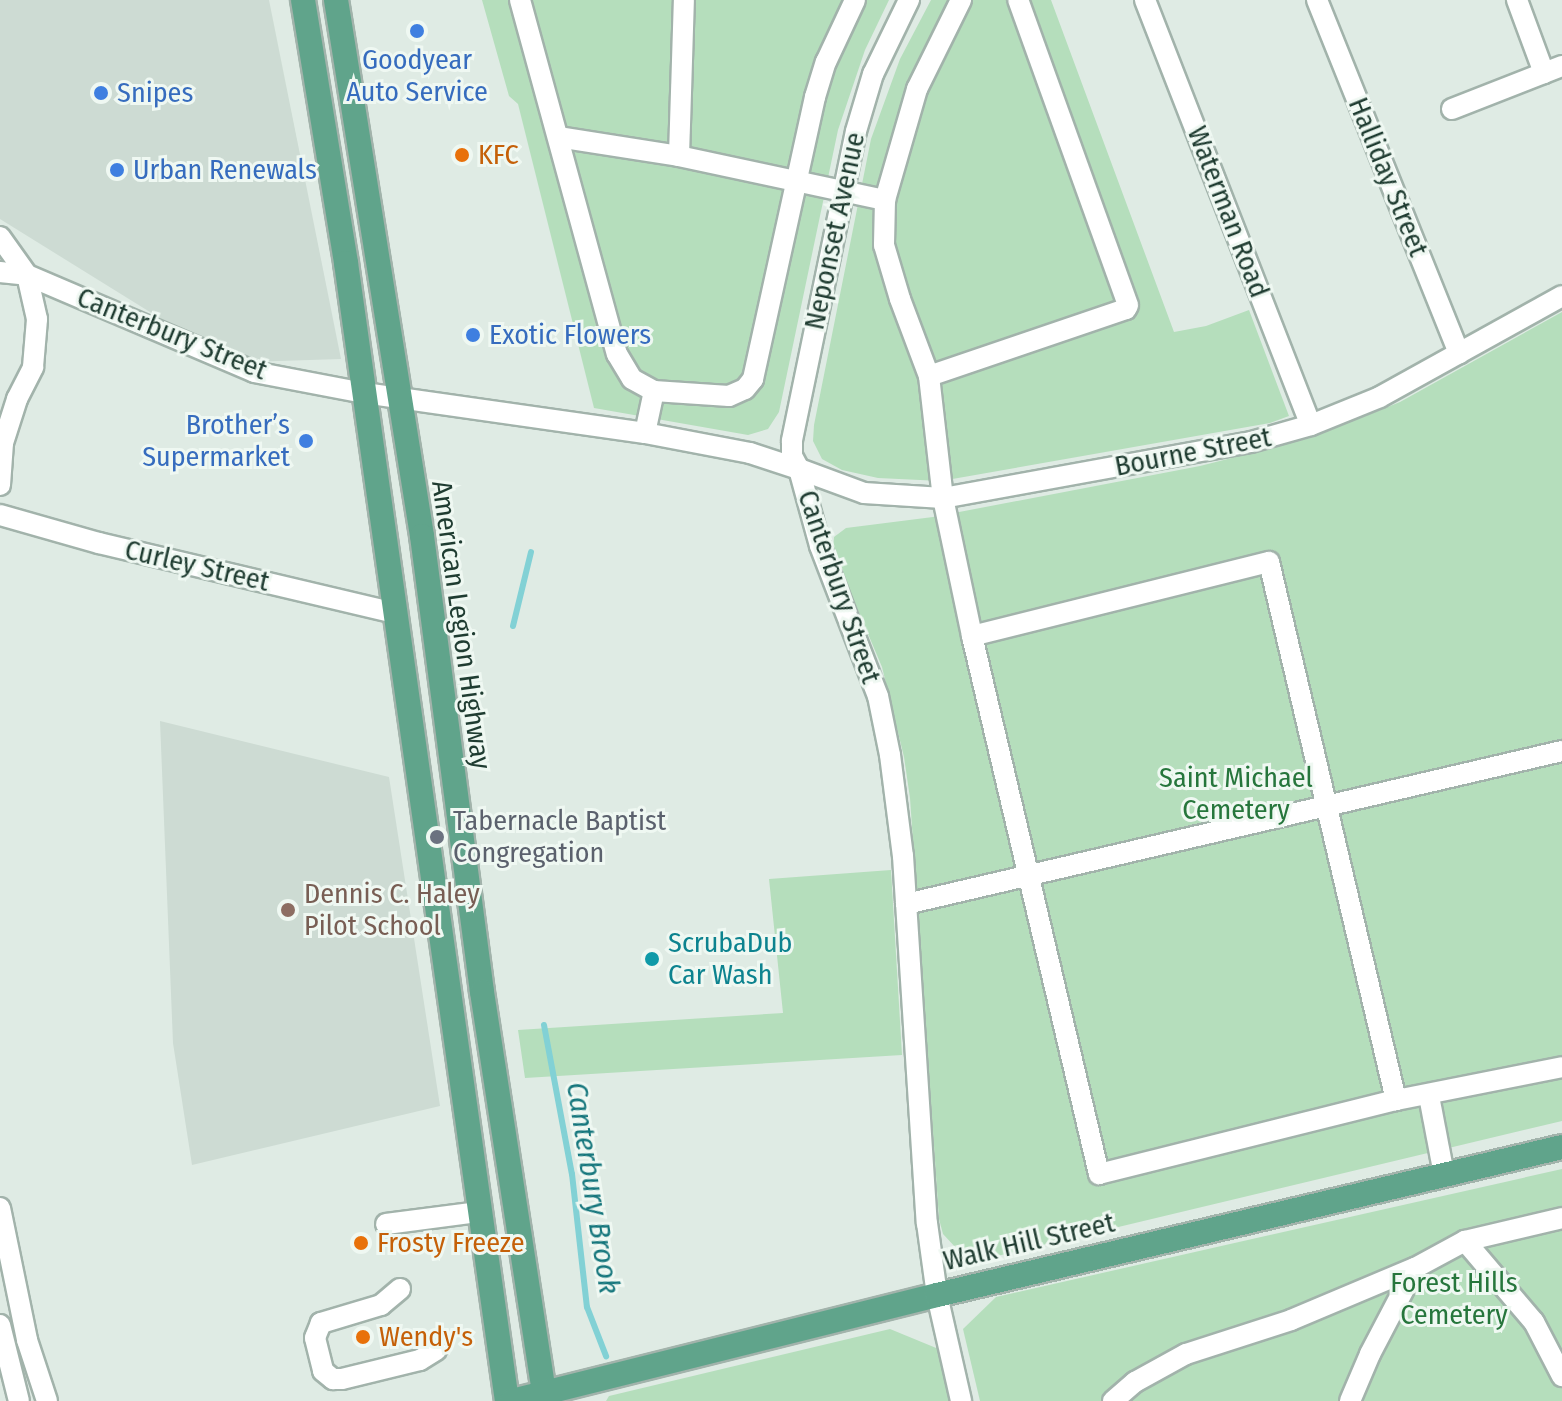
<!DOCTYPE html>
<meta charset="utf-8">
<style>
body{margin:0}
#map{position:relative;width:1562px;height:1401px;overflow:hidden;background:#dfebe4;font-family:"Fira Sans Condensed",sans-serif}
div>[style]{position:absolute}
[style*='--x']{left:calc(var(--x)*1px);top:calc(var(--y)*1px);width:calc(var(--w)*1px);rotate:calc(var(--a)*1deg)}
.built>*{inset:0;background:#cddbd3}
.green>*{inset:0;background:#b5debc}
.stream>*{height:6px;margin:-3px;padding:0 3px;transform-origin:3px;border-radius:3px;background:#82d1d5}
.roads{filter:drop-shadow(2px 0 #a2b3ab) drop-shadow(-2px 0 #a2b3ab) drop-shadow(0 2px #a2b3ab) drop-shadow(0 -2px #a2b3ab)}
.minor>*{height:20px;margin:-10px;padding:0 10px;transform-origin:10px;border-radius:10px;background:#fff}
.major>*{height:24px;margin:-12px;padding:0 12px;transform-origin:12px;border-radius:12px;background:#60a48b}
.dots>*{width:22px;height:22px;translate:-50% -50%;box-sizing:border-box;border:4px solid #eff8f2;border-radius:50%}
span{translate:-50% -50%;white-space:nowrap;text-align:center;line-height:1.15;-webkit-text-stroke:6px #eff8f2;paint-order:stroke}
.shop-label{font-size:28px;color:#366cbe}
.left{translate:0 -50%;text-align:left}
.right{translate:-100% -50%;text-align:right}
.food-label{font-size:28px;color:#c56008}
.street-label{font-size:28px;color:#1f3c31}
.park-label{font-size:28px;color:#26763c}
.worship-label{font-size:28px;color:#5b616d}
.education-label{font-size:28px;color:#785e54}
.culture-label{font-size:28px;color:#0d838f}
.water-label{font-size:30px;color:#15767c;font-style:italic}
</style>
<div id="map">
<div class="built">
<div style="clip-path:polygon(0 0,269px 0,341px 359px,247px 362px,166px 322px,0 219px)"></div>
<div style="clip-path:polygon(160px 721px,389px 777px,440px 1106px,192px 1165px,173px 1043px)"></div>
</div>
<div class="green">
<div style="clip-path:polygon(482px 0,889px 0,865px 50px,838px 130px,779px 412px,768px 429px,748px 435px,594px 408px,518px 104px,509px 96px)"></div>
<div style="clip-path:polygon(931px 0,1051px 0,1174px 332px,1206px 326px,1249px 310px,1289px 416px,1270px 423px,941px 481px,878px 478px,842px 470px,822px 459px,813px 441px,814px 425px,871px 139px,900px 59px)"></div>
<div style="clip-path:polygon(1562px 312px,1562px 1121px,989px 1258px,976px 1258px,957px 1249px,943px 1234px,939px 1219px,910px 798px,904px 757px,882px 667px,833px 551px,834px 537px,846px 528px,933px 517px,1200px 466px,1310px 438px,1400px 402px)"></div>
<div style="clip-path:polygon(891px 870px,902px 1055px,525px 1078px,518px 1030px,783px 1013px,769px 879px)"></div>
<div style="clip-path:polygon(1562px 1169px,1562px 1401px,980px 1401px,963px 1329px,996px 1297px)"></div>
<div style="clip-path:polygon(890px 1329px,941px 1350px,951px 1401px,606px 1401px,609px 1396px)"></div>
</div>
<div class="stream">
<div style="--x:513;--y:626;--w:76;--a:-76.3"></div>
<div style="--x:544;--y:1025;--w:152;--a:79.4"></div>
<div style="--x:572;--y:1174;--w:134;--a:83.6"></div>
<div style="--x:587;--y:1307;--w:53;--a:68.8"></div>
</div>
<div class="roads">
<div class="minor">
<div style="--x:520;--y:0;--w:367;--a:74.7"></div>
<div style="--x:617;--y:354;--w:29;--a:59"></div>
<div style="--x:632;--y:379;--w:25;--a:29"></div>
<div style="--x:654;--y:391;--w:75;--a:3.8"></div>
<div style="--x:729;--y:396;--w:17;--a:-24"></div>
<div style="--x:745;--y:389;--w:13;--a:-51"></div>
<div style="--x:753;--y:379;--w:289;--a:-77.6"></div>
<div style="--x:815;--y:97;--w:37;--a:-73"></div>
<div style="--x:826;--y:62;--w:68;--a:-64.9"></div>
<div style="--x:909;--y:0;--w:82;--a:115.9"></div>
<div style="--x:873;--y:74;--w:59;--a:106.6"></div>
<div style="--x:856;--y:131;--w:317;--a:101.7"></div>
<div style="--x:792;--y:441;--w:15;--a:90"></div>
<div style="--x:792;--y:456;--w:15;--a:62"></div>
<div style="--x:799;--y:469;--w:69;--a:20.3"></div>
<div style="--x:864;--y:493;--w:79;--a:3.6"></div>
<div style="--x:943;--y:498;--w:313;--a:-10.3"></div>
<div style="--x:1251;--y:442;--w:62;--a:-15.8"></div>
<div style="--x:1311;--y:425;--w:74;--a:-22.1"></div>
<div style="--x:1380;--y:397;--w:208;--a:-29"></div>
<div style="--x:961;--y:0;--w:99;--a:116.3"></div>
<div style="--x:917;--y:89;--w:116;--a:106.1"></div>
<div style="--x:885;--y:200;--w:45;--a:91.3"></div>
<div style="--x:884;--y:245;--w:56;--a:73.5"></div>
<div style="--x:900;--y:299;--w:82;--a:69.4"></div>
<div style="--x:929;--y:376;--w:123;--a:83.5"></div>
<div style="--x:943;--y:498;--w:141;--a:78.1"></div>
<div style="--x:972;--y:636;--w:553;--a:76.72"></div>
<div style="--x:1099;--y:1174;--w:306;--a:-14"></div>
<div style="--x:1396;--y:1100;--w:169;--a:-11.2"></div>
<div style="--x:1145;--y:0;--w:456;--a:68.7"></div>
<div style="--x:1317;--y:0;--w:381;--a:68.1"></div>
<div style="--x:1517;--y:0;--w:78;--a:69.7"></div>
<div style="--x:1452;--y:109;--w:118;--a:-21.4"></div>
<div style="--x:558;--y:137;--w:122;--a:8.9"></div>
<div style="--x:679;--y:156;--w:211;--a:12.1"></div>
<div style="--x:679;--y:156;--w:156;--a:-88.2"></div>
<div style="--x:0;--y:237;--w:47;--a:54.6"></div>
<div style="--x:27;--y:275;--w:247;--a:23.1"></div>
<div style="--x:254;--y:372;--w:112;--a:10.8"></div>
<div style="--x:364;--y:393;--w:284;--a:8.1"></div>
<div style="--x:645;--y:433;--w:107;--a:10.8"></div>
<div style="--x:750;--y:453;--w:52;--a:18.1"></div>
<div style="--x:799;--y:469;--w:80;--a:74.7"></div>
<div style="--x:820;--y:546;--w:161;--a:68.9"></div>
<div style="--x:878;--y:696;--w:60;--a:78.5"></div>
<div style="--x:890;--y:755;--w:102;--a:82.7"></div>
<div style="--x:903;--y:856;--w:368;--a:86.3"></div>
<div style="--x:927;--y:1223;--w:73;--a:82.1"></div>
<div style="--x:937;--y:1295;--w:109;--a:77.2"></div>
<div style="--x:0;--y:272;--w:27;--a:6"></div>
<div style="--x:929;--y:376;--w:208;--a:-18.8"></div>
<div style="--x:1126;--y:309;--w:4;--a:-63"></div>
<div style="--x:1128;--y:305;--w:324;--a:-109.8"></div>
<div style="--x:645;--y:433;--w:43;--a:-77.9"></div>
<div style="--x:0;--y:485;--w:42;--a:-85.9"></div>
<div style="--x:3;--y:443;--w:46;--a:-72.3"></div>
<div style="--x:17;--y:399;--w:36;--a:-63"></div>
<div style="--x:33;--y:367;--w:48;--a:-85.2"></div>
<div style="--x:37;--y:319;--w:45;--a:-102.8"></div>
<div style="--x:0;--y:515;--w:103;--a:15.8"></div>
<div style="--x:99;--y:543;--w:305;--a:13.3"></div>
<div style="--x:972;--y:636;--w:306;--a:-14"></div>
<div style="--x:1269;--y:562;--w:553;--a:76.72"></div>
<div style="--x:906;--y:904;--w:674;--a:-13.13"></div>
<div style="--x:1429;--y:1096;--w:80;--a:79.2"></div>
<div style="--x:0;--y:1208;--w:135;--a:78.4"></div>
<div style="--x:27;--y:1340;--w:64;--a:71.8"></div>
<div style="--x:386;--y:1224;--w:94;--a:-7.4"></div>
<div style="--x:1465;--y:1241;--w:106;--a:49.6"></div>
<div style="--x:1534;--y:1322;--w:61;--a:62.6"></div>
<div style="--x:400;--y:1289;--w:25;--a:140"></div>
<div style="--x:381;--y:1305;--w:63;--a:163.3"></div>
<div style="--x:321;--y:1323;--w:16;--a:112"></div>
<div style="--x:315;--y:1338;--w:34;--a:76"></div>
<div style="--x:323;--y:1371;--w:13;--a:39"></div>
<div style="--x:333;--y:1379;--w:9;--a:0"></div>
<div style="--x:342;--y:1379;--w:80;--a:-13.7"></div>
<div style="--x:420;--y:1360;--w:19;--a:-32"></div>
<div style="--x:0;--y:1325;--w:78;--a:76"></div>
<div style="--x:1113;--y:1401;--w:29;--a:-41"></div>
<div style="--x:1135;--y:1382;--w:58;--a:-28.8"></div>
<div style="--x:1186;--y:1354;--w:110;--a:-17.9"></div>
<div style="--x:1291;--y:1320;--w:134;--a:-22.8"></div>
<div style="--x:1415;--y:1268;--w:57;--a:-28.4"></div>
<div style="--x:1465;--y:1241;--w:100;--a:-13.3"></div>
<div style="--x:1350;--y:1401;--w:51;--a:-66.9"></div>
<div style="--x:1370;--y:1354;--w:97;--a:-62.4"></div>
</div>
<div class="major">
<div style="--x:303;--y:0;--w:266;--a:80.7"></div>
<div style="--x:346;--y:263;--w:1149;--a:81.95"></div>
<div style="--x:336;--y:0;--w:543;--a:80.88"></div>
<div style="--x:422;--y:536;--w:460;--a:82.5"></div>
<div style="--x:482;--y:992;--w:414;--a:81.2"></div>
<div style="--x:512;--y:1401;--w:438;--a:-14"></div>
<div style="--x:937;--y:1295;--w:642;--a:-13.32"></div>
</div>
</div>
<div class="dots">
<div style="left:417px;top:31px;background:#3f7fe0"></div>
<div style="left:101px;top:93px;background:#3f7fe0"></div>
<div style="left:462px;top:155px;background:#e8710a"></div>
<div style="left:117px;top:170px;background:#3f7fe0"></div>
<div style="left:473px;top:335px;background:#3f7fe0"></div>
<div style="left:306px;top:441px;background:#3f7fe0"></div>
<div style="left:437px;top:837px;background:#6b7280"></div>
<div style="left:288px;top:910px;background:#8d6e63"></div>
<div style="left:652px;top:959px;background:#0f9aa8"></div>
<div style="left:361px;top:1243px;background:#e8710a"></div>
<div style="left:363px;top:1337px;background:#e8710a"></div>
</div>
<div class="shop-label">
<span style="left:417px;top:76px">Goodyear<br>Auto Service</span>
<span class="left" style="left:117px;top:93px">Snipes</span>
<span class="left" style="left:133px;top:170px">Urban Renewals</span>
<span class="left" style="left:489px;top:335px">Exotic Flowers</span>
<span class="right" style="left:290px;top:441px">Brother’s<br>Supermarket</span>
</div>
<div class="food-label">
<span class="left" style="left:478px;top:155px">KFC</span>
<span class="left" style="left:377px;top:1243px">Frosty Freeze</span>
<span class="left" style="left:379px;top:1337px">Wendy's</span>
</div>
<div class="street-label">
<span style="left:1388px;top:177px;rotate:68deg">Halliday Street</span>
<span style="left:1228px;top:212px;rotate:69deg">Waterman Road</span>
<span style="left:835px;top:231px;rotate:-78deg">Neponset Avenue</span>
<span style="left:172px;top:334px;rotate:22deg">Canterbury Street</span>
<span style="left:1193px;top:452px;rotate:-11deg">Bourne Street</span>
<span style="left:197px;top:566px;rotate:13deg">Curley Street</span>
<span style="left:839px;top:587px;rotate:71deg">Canterbury Street</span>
<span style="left:461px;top:625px;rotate:82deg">American Legion Highway</span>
<span style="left:1029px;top:1242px;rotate:-13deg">Walk Hill Street</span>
</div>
<div class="park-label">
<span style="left:1236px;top:794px">Saint Michael<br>Cemetery</span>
<span style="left:1454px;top:1299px">Forest Hills<br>Cemetery</span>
</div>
<div class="worship-label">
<span class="left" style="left:453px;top:837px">Tabernacle Baptist<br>Congregation</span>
</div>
<div class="education-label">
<span class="left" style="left:304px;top:910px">Dennis C. Haley<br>Pilot School</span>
</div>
<div class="culture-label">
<span class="left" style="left:668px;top:959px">ScrubaDub<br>Car Wash</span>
</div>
<div class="water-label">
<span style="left:593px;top:1188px;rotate:81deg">Canterbury Brook</span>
</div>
</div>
